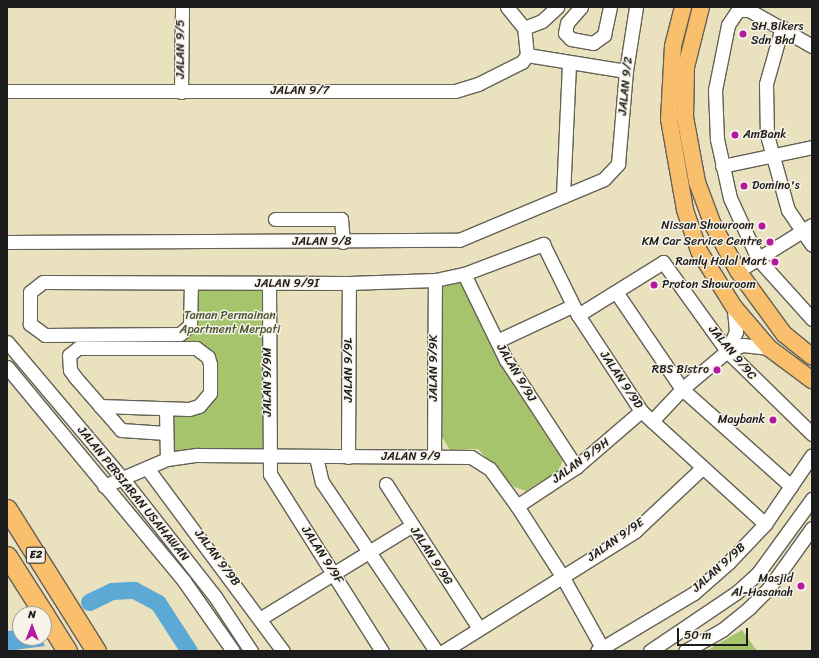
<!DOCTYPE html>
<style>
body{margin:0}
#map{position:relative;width:819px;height:658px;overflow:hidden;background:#eae1bf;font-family:Sriracha,sans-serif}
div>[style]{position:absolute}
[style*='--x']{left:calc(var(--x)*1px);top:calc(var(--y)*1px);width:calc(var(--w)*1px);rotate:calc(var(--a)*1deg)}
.green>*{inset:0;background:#a5c46c}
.water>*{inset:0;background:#5ba9d4}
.river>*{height:17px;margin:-8.5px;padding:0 8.5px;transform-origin:8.5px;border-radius:8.5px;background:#5ba9d4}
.roads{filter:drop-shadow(1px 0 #646155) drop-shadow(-1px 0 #646155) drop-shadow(0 1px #646155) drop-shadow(0 -1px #646155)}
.minor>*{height:13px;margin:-6.5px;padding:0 6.5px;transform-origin:6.5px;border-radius:6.5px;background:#fff}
.major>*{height:16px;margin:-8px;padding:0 8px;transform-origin:8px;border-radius:8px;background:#f9bf6d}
.highway>*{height:19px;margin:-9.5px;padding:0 9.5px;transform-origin:9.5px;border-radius:9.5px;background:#f9bf6d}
.dots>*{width:11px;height:11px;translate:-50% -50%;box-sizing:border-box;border:2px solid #f7f3e8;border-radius:50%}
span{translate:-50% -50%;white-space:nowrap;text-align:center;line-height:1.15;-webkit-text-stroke:3px #f7f3e8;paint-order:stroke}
.shield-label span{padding:1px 3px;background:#f7f3e8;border:1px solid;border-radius:3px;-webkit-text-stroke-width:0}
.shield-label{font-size:11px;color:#1c1c1c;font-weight:700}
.poi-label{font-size:12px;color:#1c1c1c}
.left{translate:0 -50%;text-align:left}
.right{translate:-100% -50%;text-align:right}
.street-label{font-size:12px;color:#1c1c1c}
.park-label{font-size:12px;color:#4c5738}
.frame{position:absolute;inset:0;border:8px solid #1c1c1c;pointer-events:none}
.north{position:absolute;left:12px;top:606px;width:40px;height:40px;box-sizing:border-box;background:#f7f3e8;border:1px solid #9f9d96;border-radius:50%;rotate:0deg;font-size:11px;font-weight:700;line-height:16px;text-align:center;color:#1c1c1c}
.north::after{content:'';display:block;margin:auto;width:14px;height:18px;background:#b5179e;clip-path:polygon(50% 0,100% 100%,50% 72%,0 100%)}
.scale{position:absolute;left:677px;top:628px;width:71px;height:18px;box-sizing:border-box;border:2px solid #1c1c1c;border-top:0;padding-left:5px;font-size:12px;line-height:14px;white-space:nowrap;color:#1c1c1c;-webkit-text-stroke:3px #f7f3e8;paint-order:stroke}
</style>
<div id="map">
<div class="green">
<div style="clip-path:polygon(459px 281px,498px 357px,563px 460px,559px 470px,526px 491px,514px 487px,478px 449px,450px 450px,442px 437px,443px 284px)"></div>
<div style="clip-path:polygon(191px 284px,269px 284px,268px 457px,167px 459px,166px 409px,206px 401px,210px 364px,180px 334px,187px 331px)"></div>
<div style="clip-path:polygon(742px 630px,757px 651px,706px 651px)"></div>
</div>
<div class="water">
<div style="clip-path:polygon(20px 630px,20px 638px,41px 638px,45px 646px,7px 651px,7px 631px)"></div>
</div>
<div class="river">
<div style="--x:89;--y:602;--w:25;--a:-26"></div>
<div style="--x:112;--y:591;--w:22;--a:-3"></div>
<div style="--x:134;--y:590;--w:27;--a:28"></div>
<div style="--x:158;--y:603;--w:57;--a:57.1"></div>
</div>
<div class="roads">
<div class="minor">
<div style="--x:581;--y:7;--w:21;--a:131"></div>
<div style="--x:567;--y:23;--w:10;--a:101"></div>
<div style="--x:565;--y:33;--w:8;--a:45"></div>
<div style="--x:571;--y:39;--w:22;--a:10"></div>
<div style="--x:593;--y:43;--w:14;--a:-36"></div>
<div style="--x:604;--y:35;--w:29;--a:-78"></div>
<div style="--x:782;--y:27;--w:59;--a:105.7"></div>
<div style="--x:766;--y:84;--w:51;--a:88.9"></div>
<div style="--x:767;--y:135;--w:78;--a:74.4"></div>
<div style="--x:788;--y:210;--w:42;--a:55.6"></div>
<div style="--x:524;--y:28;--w:19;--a:-21"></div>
<div style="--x:542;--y:21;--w:21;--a:-43"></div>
<div style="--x:812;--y:46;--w:73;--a:-150.3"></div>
<div style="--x:749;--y:10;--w:11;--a:180"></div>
<div style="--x:738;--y:10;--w:18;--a:124"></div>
<div style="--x:728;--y:25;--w:66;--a:101.3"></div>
<div style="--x:715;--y:90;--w:49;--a:87.7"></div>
<div style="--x:717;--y:139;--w:60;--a:77.6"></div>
<div style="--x:730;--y:198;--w:67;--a:65.3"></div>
<div style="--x:758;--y:259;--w:81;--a:48"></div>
<div style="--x:527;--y:55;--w:100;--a:9.2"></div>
<div style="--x:7;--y:91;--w:448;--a:0"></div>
<div style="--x:455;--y:91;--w:24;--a:-17"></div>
<div style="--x:478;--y:84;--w:49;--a:-26.6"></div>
<div style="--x:522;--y:62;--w:9;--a:-54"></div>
<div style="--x:527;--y:55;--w:27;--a:-96"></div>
<div style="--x:524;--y:28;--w:27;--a:-129"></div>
<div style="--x:181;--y:92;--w:85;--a:-89.3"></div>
<div style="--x:722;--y:166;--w:92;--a:-11.9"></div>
<div style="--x:563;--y:196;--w:134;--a:-87.4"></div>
<div style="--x:275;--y:219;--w:66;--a:0"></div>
<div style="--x:341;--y:219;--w:23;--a:85"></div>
<div style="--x:7;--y:242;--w:452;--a:-0.3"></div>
<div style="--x:459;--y:240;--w:157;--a:-22.8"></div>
<div style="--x:604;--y:179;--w:21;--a:-47"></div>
<div style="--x:618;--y:164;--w:93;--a:-85.1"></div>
<div style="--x:626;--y:71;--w:65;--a:-81.1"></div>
<div style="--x:738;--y:271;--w:87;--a:-31.9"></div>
<div style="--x:464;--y:274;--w:96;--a:64"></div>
<div style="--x:506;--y:360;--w:128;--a:56.8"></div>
<div style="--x:191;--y:284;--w:41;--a:91.4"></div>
<div style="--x:190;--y:325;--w:13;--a:138"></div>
<div style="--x:180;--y:334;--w:135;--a:179.6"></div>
<div style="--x:45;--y:335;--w:19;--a:-144"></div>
<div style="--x:30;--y:324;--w:32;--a:-90"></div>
<div style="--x:30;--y:292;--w:16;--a:-38"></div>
<div style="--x:43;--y:282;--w:306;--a:0.2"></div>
<div style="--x:349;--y:283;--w:86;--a:-2"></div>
<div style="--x:435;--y:280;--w:30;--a:-12"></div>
<div style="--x:464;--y:274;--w:85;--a:-20.8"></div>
<div style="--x:543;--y:244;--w:79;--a:63.8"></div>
<div style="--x:578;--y:315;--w:115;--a:56.7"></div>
<div style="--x:641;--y:411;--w:168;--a:42.3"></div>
<div style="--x:269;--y:284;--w:190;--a:89.7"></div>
<div style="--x:270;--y:474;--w:209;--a:57.7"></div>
<div style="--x:616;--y:292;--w:117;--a:55.8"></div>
<div style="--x:682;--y:389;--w:146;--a:41.7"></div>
<div style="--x:578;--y:315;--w:100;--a:-31.9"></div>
<div style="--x:663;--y:262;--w:110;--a:54.3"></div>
<div style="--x:727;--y:351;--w:119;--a:44.3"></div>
<div style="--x:497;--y:341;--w:83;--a:-25"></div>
<div style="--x:7;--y:342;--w:178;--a:49.8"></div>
<div style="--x:122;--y:478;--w:152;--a:51.9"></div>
<div style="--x:216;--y:598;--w:64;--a:56.6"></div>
<div style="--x:727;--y:351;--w:17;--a:-21"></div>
<div style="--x:743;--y:345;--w:26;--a:7"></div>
<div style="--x:7;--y:367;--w:278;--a:50.4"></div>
<div style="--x:184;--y:581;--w:85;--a:55"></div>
<div style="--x:100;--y:406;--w:89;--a:1.9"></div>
<div style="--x:189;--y:409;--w:10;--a:-17"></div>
<div style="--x:199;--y:406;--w:17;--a:-50"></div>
<div style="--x:210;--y:393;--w:29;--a:-90"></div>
<div style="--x:210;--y:364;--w:7;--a:-106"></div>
<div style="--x:208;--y:357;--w:15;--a:-143"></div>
<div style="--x:196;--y:348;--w:118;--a:180"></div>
<div style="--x:78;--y:348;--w:11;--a:142"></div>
<div style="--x:69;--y:355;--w:15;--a:86"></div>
<div style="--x:70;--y:370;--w:9;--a:54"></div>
<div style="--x:75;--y:377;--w:70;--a:49"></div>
<div style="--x:121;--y:430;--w:45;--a:3.8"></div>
<div style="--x:166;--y:409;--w:50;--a:88.9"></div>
<div style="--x:652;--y:421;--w:44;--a:-46.8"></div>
<div style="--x:682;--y:389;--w:59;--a:-40.2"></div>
<div style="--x:727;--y:351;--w:21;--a:-65"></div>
<div style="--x:736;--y:332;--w:25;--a:-95"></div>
<div style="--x:316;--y:457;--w:26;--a:77"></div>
<div style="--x:322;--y:482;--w:204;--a:56"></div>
<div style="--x:348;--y:457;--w:174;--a:-89.7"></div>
<div style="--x:434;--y:457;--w:177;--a:-89.7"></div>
<div style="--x:147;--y:468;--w:228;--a:53.4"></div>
<div style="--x:386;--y:484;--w:170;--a:57.2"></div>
<div style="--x:104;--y:486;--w:69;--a:-23.2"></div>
<div style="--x:167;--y:459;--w:30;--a:-8"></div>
<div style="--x:197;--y:455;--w:274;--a:0.4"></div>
<div style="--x:471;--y:457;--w:22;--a:32"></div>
<div style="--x:490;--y:469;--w:46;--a:53.9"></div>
<div style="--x:517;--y:506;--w:83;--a:57.3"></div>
<div style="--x:562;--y:576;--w:86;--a:60.8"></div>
<div style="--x:517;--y:506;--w:71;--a:-33.5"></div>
<div style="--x:576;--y:467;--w:86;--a:-40.7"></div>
<div style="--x:261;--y:618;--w:176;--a:-31.5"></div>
<div style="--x:444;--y:651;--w:226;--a:-32.1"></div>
<div style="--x:635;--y:531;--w:92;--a:-43.2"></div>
<div style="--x:597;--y:651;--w:113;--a:-30.9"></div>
<div style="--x:694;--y:593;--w:47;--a:-41.5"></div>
<div style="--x:729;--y:562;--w:52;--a:-46.5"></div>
<div style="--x:765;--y:524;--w:83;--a:-55.7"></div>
<div style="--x:650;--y:651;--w:105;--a:-34.1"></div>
<div style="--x:737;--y:592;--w:28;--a:-42"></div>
<div style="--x:758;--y:573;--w:92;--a:-53.9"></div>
<div style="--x:685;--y:651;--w:43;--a:-29.6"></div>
<div style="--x:722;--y:630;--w:35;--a:-39"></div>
<div style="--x:749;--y:608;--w:28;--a:-45"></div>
<div style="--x:769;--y:588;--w:74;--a:-54.4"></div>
</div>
<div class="major">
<div style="--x:683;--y:7;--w:40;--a:104.4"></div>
<div style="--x:673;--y:46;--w:73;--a:93.1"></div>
<div style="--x:669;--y:119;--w:92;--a:80"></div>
<div style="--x:685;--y:210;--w:43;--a:71.1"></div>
<div style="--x:699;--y:251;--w:66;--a:58"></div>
<div style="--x:734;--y:307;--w:54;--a:49.5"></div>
<div style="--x:769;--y:348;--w:54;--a:36.7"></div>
<div style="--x:701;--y:7;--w:62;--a:104"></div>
<div style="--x:686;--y:67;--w:50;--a:91.1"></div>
<div style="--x:685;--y:117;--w:66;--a:79.5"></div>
<div style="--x:697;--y:182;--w:46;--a:69.6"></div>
<div style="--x:713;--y:225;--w:52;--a:61.5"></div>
<div style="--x:738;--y:271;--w:78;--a:53.9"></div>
<div style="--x:784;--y:334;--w:36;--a:39"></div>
</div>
<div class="highway">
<div style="--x:7;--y:509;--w:168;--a:57.9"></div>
<div style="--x:7;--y:556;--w:69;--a:57.5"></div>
<div style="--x:44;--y:614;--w:44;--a:58.1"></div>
</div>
</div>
<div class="dots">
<div style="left:743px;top:34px;background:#b5179e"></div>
<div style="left:735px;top:135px;background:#b5179e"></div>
<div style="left:744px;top:186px;background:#b5179e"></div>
<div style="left:762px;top:226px;background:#b5179e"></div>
<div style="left:770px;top:242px;background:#b5179e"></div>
<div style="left:775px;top:262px;background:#b5179e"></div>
<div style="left:654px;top:285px;background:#b5179e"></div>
<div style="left:717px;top:370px;background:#b5179e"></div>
<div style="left:773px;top:420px;background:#b5179e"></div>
<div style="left:801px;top:586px;background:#b5179e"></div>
</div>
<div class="shield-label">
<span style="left:36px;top:555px">E2</span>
</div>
<div class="poi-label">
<span class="left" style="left:751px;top:34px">SH Bikers<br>Sdn Bhd</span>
<span class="left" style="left:743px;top:135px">AmBank</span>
<span class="left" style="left:752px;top:186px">Domino's</span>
<span class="right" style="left:754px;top:226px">Nissan Showroom</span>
<span class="right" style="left:762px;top:242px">KM Car Service Centre</span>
<span class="right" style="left:767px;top:262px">Ramly Halal Mart</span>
<span class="left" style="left:662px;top:285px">Proton Showroom</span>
<span class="right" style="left:709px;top:370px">RBS Bistro</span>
<span class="right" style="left:765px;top:420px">Maybank</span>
<span class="right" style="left:793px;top:586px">Masjid<br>Al-Hasanah</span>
</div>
<div class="street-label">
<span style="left:181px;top:49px;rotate:-90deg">JALAN 9/5</span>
<span style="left:626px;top:86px;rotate:-84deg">JALAN 9/2</span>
<span style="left:300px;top:91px">JALAN 9/7</span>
<span style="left:322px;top:242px">JALAN 9/8</span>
<span style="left:287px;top:284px">JALAN 9/9I</span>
<span style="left:732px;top:353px;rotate:50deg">JALAN 9/9C</span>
<span style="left:434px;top:368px;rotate:-90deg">JALAN 9/9K</span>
<span style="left:349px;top:370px;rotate:-90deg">JALAN 9/9L</span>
<span style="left:516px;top:373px;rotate:59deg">JALAN 9/9J</span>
<span style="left:621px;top:380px;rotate:56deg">JALAN 9/9D</span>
<span style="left:268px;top:382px;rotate:-90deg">JALAN 9/9M</span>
<span style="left:411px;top:457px">JALAN 9/9</span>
<span style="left:581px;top:461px;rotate:-36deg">JALAN 9/9H</span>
<span style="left:133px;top:494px;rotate:51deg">JALAN PERSIARAN USAHAWAN</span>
<span style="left:616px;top:540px;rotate:-35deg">JALAN 9/9E</span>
<span style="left:322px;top:555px;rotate:57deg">JALAN 9/9F</span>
<span style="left:431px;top:556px;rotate:57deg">JALAN 9/9G</span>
<span style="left:217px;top:558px;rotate:53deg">JALAN 9/9B</span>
<span style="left:719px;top:568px;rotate:-42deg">JALAN 9/9B</span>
</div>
<div class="park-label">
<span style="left:230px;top:323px">Taman Permainan<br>Apartment Merpati</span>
</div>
<div class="frame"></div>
<div class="north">N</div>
<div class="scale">50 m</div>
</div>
